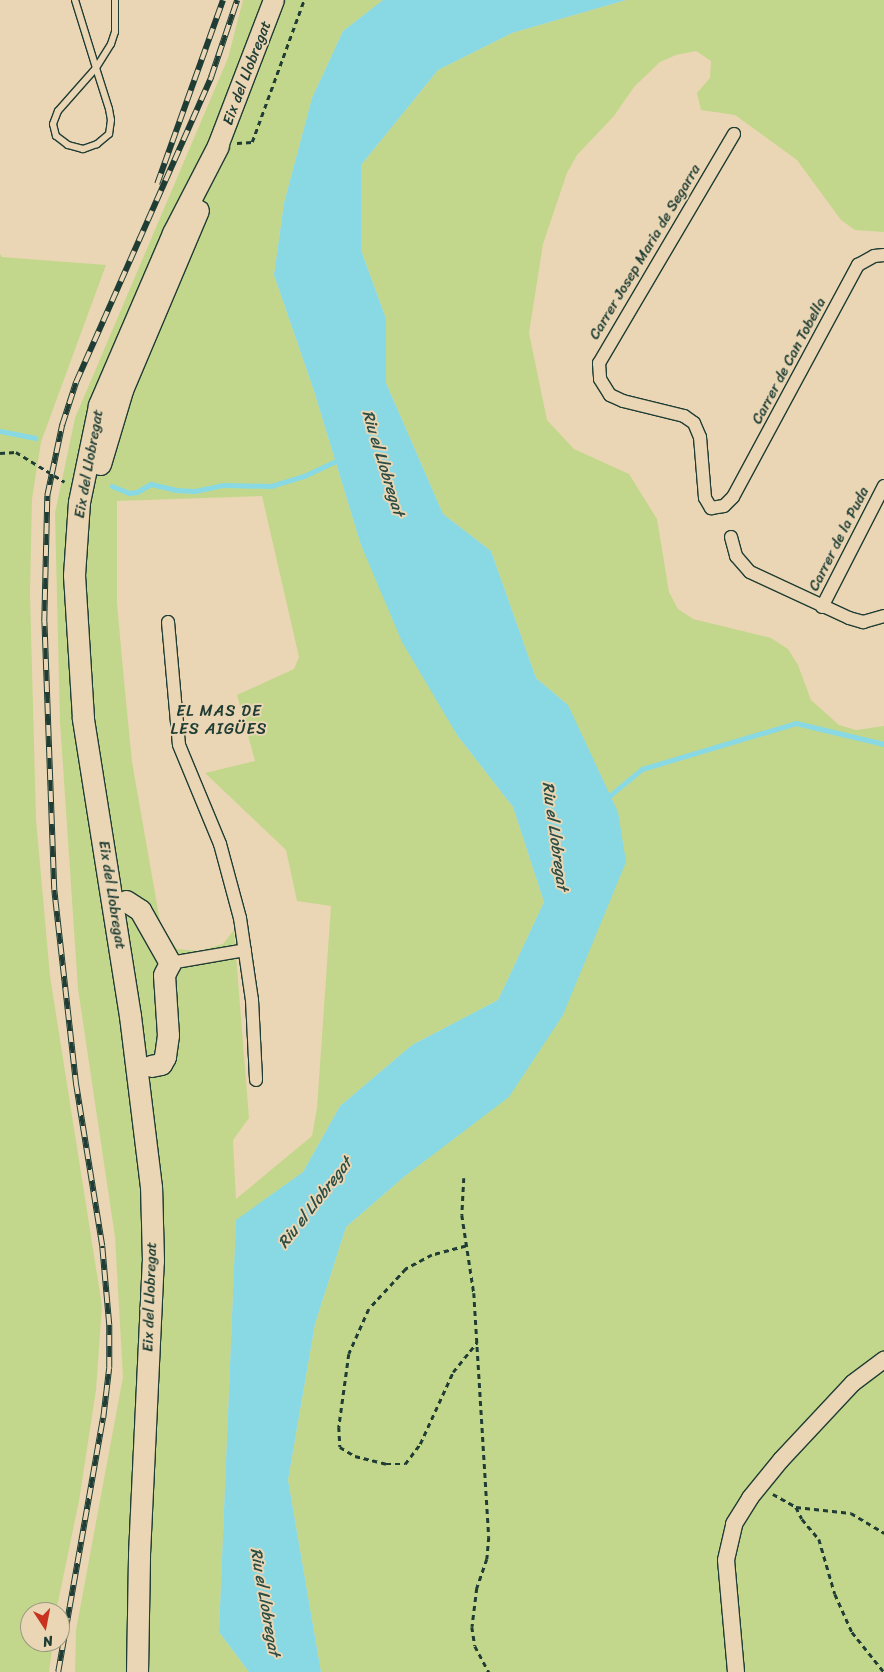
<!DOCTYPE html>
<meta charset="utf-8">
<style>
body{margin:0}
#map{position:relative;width:884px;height:1672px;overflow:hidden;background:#ead6b4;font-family:Sriracha,sans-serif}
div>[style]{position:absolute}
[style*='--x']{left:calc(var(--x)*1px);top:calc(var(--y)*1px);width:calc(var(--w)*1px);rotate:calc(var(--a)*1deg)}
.green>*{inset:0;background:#c3d78c}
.water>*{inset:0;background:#88d9e3}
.stream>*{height:4.5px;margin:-2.25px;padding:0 2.25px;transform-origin:2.25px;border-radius:2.25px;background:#88d9e3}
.path>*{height:2.5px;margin-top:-1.25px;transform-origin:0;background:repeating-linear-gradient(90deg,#1f3d34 0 5px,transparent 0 9px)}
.roads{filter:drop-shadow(1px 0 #1f3d34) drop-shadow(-1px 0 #1f3d34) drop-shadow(0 1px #1f3d34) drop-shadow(0 -1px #1f3d34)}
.service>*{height:6px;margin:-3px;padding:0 3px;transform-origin:3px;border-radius:3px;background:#ead6b4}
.minor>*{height:12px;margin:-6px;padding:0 6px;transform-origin:6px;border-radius:6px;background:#ead6b4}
.tertiary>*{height:16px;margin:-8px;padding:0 8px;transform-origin:8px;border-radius:8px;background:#ead6b4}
.primary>*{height:20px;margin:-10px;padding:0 10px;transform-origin:10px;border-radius:10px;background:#ead6b4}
.trunk>*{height:21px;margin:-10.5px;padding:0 10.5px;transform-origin:10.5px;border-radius:10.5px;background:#ead6b4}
.rail>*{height:5.5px;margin-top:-2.75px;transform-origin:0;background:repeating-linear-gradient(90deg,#ead6b4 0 11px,#1f3d34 0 22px);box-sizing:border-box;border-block:1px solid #1f3d34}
span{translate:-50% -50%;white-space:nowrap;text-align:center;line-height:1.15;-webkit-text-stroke:4px #ead6b4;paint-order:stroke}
.street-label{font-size:15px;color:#1f3d34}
.water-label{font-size:16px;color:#2a4d46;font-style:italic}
.neighbourhood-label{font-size:16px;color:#1f3d34;letter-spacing:1px}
.north{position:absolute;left:20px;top:1602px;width:50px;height:50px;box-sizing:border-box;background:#ead6b4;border:1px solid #999981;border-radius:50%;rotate:169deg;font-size:14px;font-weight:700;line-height:20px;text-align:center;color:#1f3d34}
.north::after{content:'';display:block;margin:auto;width:18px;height:22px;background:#c8321e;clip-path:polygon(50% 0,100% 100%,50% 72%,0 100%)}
</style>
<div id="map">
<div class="green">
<div style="clip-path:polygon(evenodd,243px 0,383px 0,343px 31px,312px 98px,284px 203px,274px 275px,314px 391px,361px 545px,457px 735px,513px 807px,544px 902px,498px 1000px,412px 1045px,340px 1106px,303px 1172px,236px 1221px,219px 1632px,249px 1672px,75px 1672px,76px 1630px,123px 1377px,115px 1237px,78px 989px,60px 722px,55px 513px,75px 418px,228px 58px,243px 0,262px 496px,299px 657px,294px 669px,237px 695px,255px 761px,205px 773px,286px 850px,297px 901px,331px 906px,317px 1108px,312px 1136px,236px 1199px,233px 1140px,249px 1118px,234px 930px,223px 944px,199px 951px,177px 949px,161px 927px,132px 762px,123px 670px,117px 603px,117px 501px,262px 496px)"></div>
<div style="clip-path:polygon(626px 0,884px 0,884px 232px,855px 230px,841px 220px,797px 160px,735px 115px,701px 110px,697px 93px,710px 78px,711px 61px,696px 51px,676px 55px,660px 62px,634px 87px,614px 116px,577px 155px,567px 173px,543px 244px,529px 333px,547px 420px,574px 449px,629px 474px,657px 519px,669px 592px,678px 609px,693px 619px,771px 638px,788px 649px,798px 665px,811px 700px,839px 725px,856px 730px,884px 726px,884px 1672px,321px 1672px,288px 1480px,315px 1324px,346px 1227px,405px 1176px,563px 1015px,568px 705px,536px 678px,491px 551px,443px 514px,386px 383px,386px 319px,361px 250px,361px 165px,438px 70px,512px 33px)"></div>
<div style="clip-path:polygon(0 254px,2px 257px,106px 265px,41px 442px,32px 499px,30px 593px,36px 819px,50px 976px,102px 1306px,96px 1390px,79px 1501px,56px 1612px,30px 1612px,30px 1642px,53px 1642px,49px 1672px,0 1672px)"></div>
</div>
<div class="water">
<div style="clip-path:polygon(383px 0,626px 0,512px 33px,438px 70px,361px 165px,361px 250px,386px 319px,386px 383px,443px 514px,491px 551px,536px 678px,568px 705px,618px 812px,626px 862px,563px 1015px,509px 1097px,405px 1176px,346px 1227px,315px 1324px,288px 1480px,321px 1672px,249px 1672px,219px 1632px,236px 1220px,303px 1172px,340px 1106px,412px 1045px,498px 1000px,544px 902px,513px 807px,457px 735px,402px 642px,361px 545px,314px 391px,274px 275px,284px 203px,312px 98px,343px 31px)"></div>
</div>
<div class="stream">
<div style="--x:0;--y:431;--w:36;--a:11"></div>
<div style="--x:112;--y:486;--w:18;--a:22"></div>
<div style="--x:129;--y:493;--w:8;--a:-7"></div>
<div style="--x:137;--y:492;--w:16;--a:-30"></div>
<div style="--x:151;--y:484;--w:26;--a:13"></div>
<div style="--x:176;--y:490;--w:19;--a:3"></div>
<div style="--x:195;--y:491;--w:30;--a:-12"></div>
<div style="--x:224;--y:485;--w:47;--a:1.2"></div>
<div style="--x:271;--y:486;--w:37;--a:-17"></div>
<div style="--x:306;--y:475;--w:38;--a:-25"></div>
<div style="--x:607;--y:798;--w:45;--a:-39.6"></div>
<div style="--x:642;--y:769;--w:161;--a:-16.6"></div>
<div style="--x:796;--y:723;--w:90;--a:13.4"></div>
</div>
<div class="path">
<div style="--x:237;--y:143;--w:15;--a:-4"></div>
<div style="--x:252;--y:142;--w:151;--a:-69.9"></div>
<div style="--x:0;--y:453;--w:16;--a:-4"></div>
<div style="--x:16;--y:452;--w:57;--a:31.5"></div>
<div style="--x:464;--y:1178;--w:37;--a:93"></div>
<div style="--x:462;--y:1215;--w:79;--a:81.3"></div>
<div style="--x:474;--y:1293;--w:244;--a:86.5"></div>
<div style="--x:489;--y:1537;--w:22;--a:95"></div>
<div style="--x:487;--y:1559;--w:31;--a:109"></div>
<div style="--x:477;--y:1588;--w:39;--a:97"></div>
<div style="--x:472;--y:1627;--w:19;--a:81"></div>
<div style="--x:475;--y:1646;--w:30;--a:62"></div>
<div style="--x:466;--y:1246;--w:35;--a:165"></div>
<div style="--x:432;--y:1255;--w:30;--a:152"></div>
<div style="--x:406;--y:1269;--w:54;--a:132.8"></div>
<div style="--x:369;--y:1309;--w:49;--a:114"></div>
<div style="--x:349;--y:1354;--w:74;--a:97.8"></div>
<div style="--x:339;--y:1427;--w:20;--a:87"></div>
<div style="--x:340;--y:1447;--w:17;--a:31"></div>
<div style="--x:355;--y:1456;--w:32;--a:14"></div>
<div style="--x:386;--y:1464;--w:19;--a:0"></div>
<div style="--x:405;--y:1464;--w:25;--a:-53"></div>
<div style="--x:420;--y:1444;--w:79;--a:-65.4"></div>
<div style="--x:453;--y:1372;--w:38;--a:-51"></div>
<div style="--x:773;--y:1494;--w:26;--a:29"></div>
<div style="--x:796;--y:1507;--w:55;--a:6.2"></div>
<div style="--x:851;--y:1513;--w:39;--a:31"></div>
<div style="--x:796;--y:1507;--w:13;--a:63"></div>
<div style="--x:802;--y:1519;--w:26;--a:50"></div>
<div style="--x:819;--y:1539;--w:57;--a:73.8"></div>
<div style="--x:835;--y:1594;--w:42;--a:65.9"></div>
<div style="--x:852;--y:1632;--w:51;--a:51.3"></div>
</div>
<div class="roads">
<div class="service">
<div style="--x:75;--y:0;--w:71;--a:72.8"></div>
<div style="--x:96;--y:68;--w:43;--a:72.4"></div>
<div style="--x:109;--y:109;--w:11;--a:80"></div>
<div style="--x:111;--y:120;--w:14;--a:98"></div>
<div style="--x:109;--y:134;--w:16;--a:140"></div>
<div style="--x:97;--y:144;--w:15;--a:160"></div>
<div style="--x:83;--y:149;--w:16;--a:-165"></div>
<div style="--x:68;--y:145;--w:15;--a:-143"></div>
<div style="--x:56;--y:136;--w:12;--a:-104"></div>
<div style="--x:53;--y:124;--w:14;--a:-69"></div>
<div style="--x:58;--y:111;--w:57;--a:-48.5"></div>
<div style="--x:96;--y:68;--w:28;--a:-58"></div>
<div style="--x:111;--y:44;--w:13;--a:-72"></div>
<div style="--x:115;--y:32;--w:32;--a:-90"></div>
</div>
<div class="minor">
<div style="--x:734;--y:134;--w:266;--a:120.5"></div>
<div style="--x:599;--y:363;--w:16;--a:86"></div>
<div style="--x:600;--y:379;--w:19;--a:58"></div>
<div style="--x:610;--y:395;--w:14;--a:25"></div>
<div style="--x:623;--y:401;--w:63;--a:13.8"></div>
<div style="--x:684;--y:416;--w:12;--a:35"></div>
<div style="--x:694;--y:423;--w:15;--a:67"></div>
<div style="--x:700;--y:437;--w:61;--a:85.3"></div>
<div style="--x:705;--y:498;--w:12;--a:59"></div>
<div style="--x:711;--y:508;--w:13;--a:-9"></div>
<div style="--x:724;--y:506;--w:13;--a:-45"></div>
<div style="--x:733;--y:497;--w:264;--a:-61.7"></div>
<div style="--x:858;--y:265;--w:18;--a:-29"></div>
<div style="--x:874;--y:256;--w:10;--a:-6"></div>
<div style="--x:731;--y:537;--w:20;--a:75"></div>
<div style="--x:736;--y:556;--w:21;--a:49"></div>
<div style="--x:750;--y:572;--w:109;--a:24.9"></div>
<div style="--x:849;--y:618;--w:15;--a:16"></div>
<div style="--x:863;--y:622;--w:22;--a:-16"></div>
<div style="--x:822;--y:607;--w:136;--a:-62.9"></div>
<div style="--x:168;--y:622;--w:123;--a:84.9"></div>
<div style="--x:179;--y:745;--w:107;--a:67.5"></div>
<div style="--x:220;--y:844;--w:77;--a:74.9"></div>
<div style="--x:240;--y:918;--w:83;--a:81.7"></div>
<div style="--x:252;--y:1000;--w:80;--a:87.1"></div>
<div style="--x:170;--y:963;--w:76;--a:-9.8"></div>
</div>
<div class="tertiary">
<div style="--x:736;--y:1672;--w:112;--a:-95.1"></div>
<div style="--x:726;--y:1560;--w:37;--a:-77"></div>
<div style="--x:734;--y:1524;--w:31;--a:-58"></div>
<div style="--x:750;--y:1498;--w:49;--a:-50.8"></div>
<div style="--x:781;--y:1460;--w:105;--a:-46.9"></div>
<div style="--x:853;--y:1383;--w:39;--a:-37"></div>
</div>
<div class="primary">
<div style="--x:218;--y:146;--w:156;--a:-69"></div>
</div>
<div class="trunk">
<div style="--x:100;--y:464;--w:77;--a:-73.4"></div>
<div style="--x:122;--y:390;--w:195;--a:-67.1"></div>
<div style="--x:126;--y:901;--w:17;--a:33"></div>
<div style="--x:140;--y:910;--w:61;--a:60.5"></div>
<div style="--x:170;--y:963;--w:13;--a:117"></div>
<div style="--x:164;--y:975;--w:60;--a:86.2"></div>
<div style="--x:168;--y:1035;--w:22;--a:98"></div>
<div style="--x:165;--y:1057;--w:8;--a:120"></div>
<div style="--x:161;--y:1064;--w:10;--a:169"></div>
<div style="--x:137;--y:1672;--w:118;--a:-89"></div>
<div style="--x:139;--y:1554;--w:293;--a:-87.3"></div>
<div style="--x:153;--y:1261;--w:74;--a:-91.5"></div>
<div style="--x:151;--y:1187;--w:172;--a:-97"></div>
<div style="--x:130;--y:1016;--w:302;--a:-99"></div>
<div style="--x:83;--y:718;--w:143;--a:-93.6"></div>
<div style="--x:74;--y:575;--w:73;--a:-86.1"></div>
<div style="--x:79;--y:502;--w:99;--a:-78.3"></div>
<div style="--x:99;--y:405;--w:187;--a:-66.7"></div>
<div style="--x:173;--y:233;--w:98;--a:-62.7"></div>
</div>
</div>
<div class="rail">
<div style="--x:157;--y:184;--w:195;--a:-70.3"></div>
<div style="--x:58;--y:1672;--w:258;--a:-80"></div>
<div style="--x:103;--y:1418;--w:50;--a:-83.2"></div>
<div style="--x:109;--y:1368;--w:43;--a:-90"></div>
<div style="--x:109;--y:1325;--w:79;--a:-95.1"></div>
<div style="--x:102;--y:1246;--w:162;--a:-99.2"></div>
<div style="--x:76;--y:1086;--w:197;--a:-96.4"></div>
<div style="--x:54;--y:890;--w:268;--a:-92.1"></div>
<div style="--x:44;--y:622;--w:126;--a:-88.6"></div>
<div style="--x:47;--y:496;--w:73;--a:-78.1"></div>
<div style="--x:62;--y:425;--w:45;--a:-72"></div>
<div style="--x:76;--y:382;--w:334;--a:-66.1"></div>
<div style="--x:211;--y:77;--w:81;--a:-71.3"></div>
</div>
<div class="street-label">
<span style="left:247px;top:73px;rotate:-69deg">Eix del Llobregat</span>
<span style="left:645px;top:252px;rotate:-59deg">Carrer Josep Maria de Segarra</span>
<span style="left:789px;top:361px;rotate:-62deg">Carrer de Can Tobella</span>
<span style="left:89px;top:464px;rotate:-80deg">Eix del Llobregat</span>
<span style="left:839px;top:539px;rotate:-63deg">Carrer de la Puda</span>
<span style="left:112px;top:895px;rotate:81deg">Eix del Llobregat</span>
<span style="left:150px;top:1297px;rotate:-88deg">Eix del Llobregat</span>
</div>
<div class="water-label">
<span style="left:383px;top:463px;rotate:73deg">Riu el Llobregat</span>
<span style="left:555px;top:836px;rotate:82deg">Riu el Llobregat</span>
<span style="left:315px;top:1203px;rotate:-52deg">Riu el Llobregat</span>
<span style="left:265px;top:1602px;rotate:80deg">Riu el Llobregat</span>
</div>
<div class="neighbourhood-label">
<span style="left:219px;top:720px">EL MAS DE<br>LES AIGÜES</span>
</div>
<div class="north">N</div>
</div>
